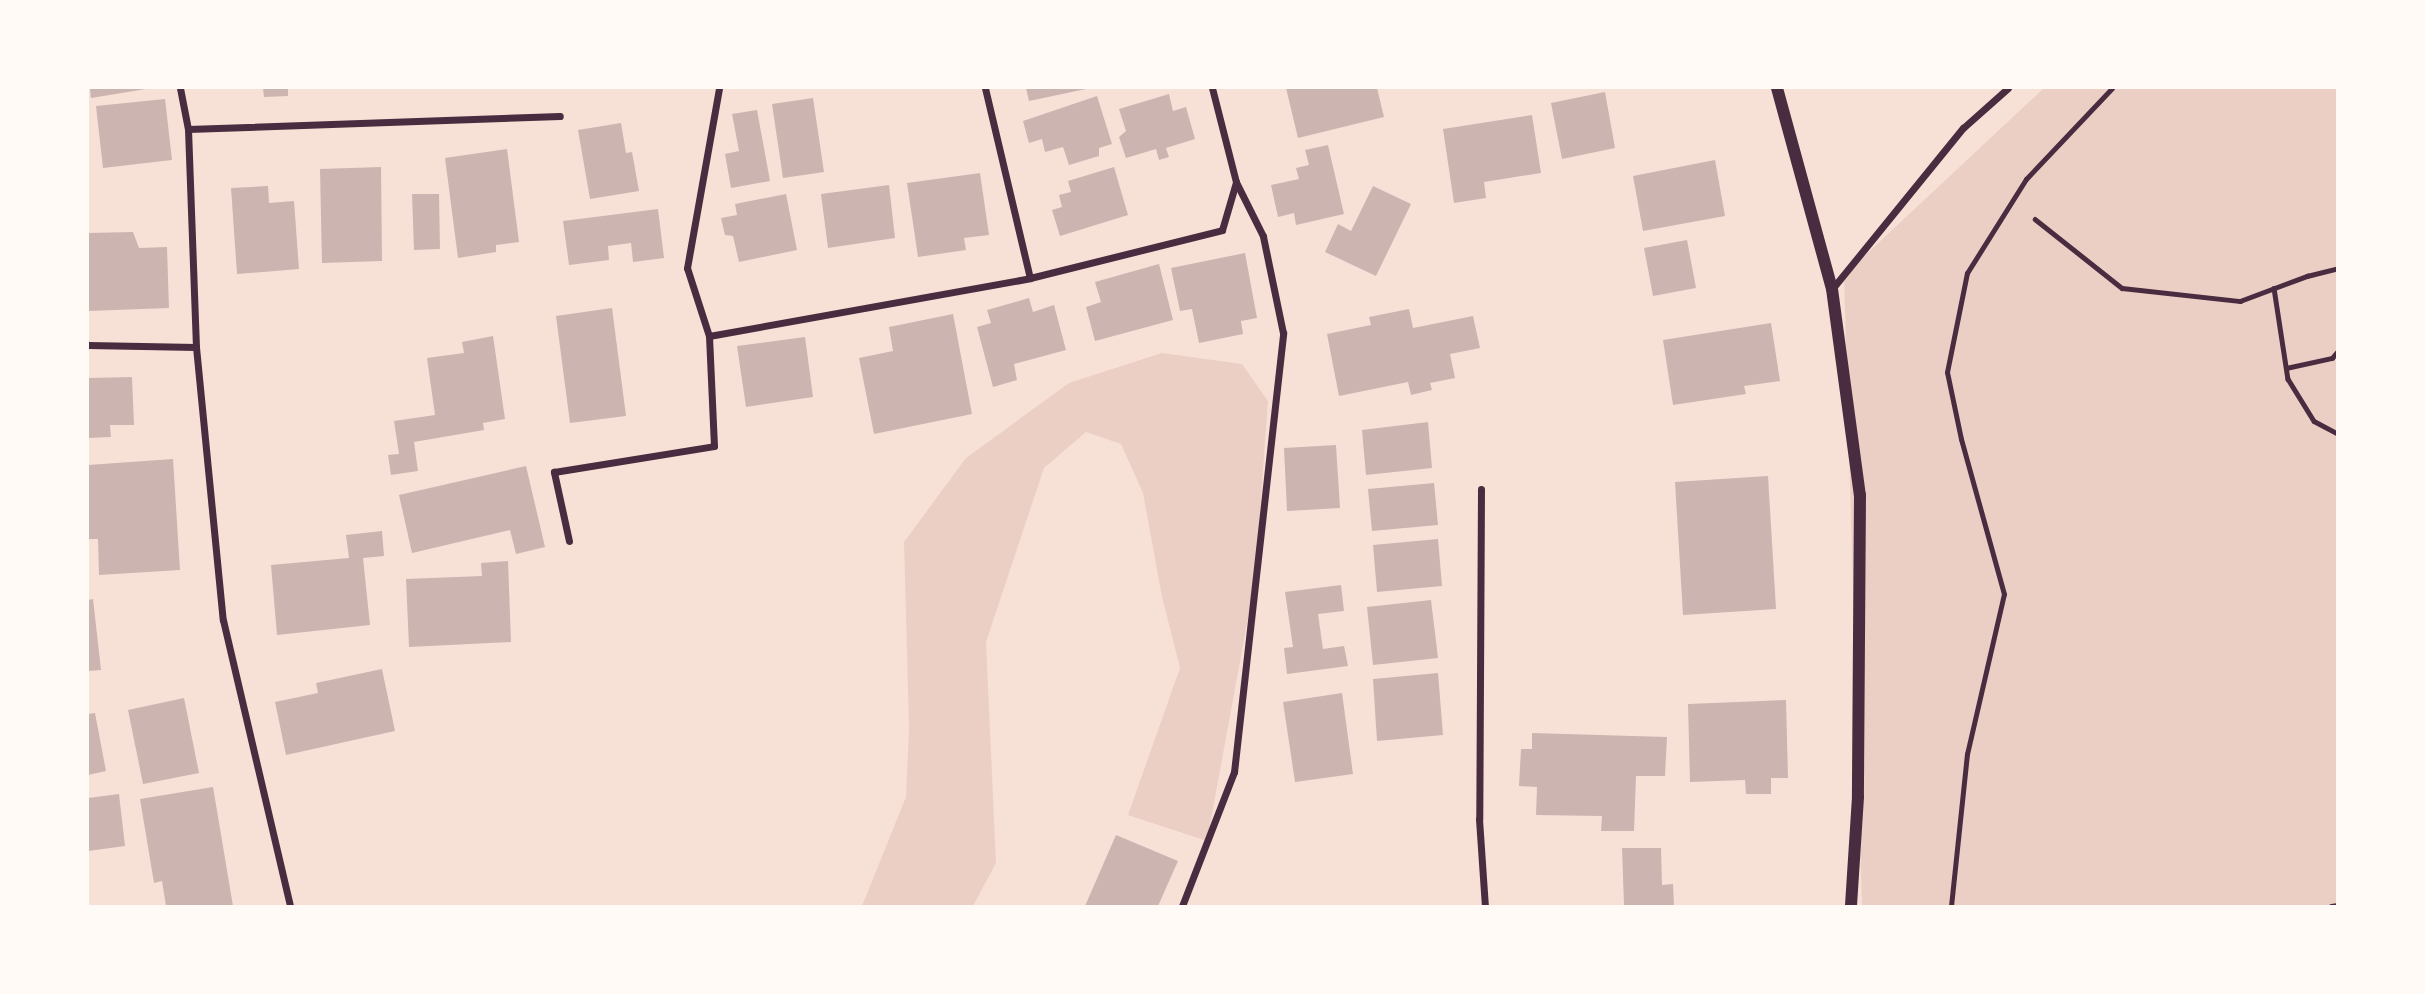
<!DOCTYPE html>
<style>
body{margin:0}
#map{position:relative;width:2425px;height:994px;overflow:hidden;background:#f7e1d7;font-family:"DejaVu Sans",sans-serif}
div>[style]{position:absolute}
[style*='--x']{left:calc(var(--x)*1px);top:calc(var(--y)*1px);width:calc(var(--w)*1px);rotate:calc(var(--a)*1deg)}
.green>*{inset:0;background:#ebcfc5}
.building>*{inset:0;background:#ccb4b1}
.path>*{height:4.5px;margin:-2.25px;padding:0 2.25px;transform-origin:2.25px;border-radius:2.25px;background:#4a2c40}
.service>*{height:5px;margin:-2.5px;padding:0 2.5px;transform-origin:2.5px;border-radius:2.5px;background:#4a2c40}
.minor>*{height:7px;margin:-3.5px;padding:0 3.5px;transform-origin:3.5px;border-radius:3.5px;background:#4a2c40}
.tertiary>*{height:12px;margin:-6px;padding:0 6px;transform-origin:6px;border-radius:6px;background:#4a2c40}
span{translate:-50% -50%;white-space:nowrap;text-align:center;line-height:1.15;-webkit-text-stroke:5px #fffaf5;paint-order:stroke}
.frame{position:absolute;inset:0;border:89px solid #fffaf5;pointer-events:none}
</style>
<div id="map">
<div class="green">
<div style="clip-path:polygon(2044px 88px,2337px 88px,2337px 906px,1862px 906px,1844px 275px)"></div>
<div style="clip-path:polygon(1162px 353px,1242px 364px,1268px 401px,1255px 580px,1207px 841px,1128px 815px,1180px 668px,1162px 597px,1143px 493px,1121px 444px,1086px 432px,1044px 468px,986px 642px,996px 863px,973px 906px,862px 906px,906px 797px,909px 728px,904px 542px,966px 458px,1069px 383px)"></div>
</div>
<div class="building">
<div style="clip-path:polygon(90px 88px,146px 88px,146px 89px,91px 98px)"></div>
<div style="clip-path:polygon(263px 88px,288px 88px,288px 96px,264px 97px)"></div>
<div style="clip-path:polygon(1026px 88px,1086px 88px,1086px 89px,1029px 101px)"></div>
<div style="clip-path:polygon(1286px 88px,1377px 88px,1384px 117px,1298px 138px)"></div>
<div style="clip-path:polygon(1605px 92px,1615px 148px,1562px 159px,1551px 103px)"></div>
<div style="clip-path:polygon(1169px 94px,1173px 111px,1186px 107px,1195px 139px,1166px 148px,1169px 157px,1159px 160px,1156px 149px,1126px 158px,1119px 137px,1126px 131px,1119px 109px)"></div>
<div style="clip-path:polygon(1097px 96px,1112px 144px,1099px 148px,1099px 156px,1069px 165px,1063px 147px,1045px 152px,1042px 139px,1029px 143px,1023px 121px)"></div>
<div style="clip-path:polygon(813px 98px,824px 172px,783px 178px,772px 104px)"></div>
<div style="clip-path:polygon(165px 99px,172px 160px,103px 168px,96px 106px)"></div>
<div style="clip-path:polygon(757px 110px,770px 181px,731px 188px,725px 154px,739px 151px,732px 114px)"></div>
<div style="clip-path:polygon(1532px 115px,1541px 173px,1484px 182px,1486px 198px,1454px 203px,1443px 129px)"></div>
<div style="clip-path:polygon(621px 123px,626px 153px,632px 152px,639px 191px,590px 199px,578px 130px)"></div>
<div style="clip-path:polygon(1328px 145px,1344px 214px,1296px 225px,1294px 213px,1278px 217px,1271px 185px,1299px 179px,1296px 168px,1309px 165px,1305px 150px)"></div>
<div style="clip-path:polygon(507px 149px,519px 242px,496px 245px,496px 252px,458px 258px,445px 158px)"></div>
<div style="clip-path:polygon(1715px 160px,1725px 216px,1643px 231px,1633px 176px)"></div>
<div style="clip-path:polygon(381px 167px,382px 261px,322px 263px,320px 169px)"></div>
<div style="clip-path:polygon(1114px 167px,1128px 215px,1060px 236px,1052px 210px,1062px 207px,1059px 195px,1071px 192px,1068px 181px)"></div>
<div style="clip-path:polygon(980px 173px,989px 235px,964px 238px,966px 250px,918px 257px,907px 183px)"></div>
<div style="clip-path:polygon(889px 185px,895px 238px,828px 248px,821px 194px)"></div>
<div style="clip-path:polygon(268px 186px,269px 203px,294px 201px,299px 269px,237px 274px,231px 188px)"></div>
<div style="clip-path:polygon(1373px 186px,1411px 204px,1376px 276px,1325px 252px,1338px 224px,1351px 231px)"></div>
<div style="clip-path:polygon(412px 194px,439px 194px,440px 249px,414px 250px)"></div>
<div style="clip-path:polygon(786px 194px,797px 250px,739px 262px,733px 236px,725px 235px,721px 218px,737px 215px,735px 204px)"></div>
<div style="clip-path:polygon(658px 209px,664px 258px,633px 262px,631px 243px,608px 246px,609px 260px,569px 265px,563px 221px)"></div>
<div style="clip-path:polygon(133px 232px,139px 248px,167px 247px,169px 308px,88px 311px,88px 233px)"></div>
<div style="clip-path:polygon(1687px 240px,1696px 288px,1653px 296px,1644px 248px)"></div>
<div style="clip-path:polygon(1245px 253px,1257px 318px,1241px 321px,1243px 334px,1199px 343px,1192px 309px,1180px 311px,1171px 268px)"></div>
<div style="clip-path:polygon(1159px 264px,1173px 320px,1095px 341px,1086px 307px,1101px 302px,1095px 282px)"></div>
<div style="clip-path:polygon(1029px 298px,1033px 312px,1054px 305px,1066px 350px,1014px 364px,1017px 380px,993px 387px,977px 327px,991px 323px,987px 310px)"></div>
<div style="clip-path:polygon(612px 308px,626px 416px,570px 423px,556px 316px)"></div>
<div style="clip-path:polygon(1409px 309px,1413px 328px,1473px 316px,1480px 348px,1450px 354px,1455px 378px,1430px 383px,1432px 390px,1411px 395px,1408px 382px,1339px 396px,1327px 334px,1371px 325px,1369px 317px)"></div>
<div style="clip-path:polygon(953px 314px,972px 414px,874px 434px,859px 358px,893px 351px,889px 327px)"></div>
<div style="clip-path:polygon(1771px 323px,1780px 381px,1744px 386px,1746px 394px,1673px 405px,1663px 340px)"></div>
<div style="clip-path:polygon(493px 336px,505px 419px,483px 423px,484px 430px,414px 442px,418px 471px,391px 475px,388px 455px,399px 454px,394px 421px,435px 415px,427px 358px,464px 353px,462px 342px)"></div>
<div style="clip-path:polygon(805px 337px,813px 397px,746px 407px,737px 346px)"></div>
<div style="clip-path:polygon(132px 377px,134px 425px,110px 425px,111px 437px,88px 438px,88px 378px)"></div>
<div style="clip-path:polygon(1428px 422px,1432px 468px,1366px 475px,1362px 430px)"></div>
<div style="clip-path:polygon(1336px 445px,1340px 508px,1287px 511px,1284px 448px)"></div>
<div style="clip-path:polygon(173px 459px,180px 570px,99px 575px,98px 539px,88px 539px,88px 465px)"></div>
<div style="clip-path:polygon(526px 466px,545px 547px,516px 554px,510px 530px,412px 553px,399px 495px)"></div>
<div style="clip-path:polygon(1768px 476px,1776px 609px,1683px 615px,1675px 482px)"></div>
<div style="clip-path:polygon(1434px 483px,1438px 525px,1372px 531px,1368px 489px)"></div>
<div style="clip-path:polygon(382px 531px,384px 556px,363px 558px,370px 625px,277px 635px,271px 565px,349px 558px,346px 535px)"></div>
<div style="clip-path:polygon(1438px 539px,1442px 586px,1377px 592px,1373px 545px)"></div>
<div style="clip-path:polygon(508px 561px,511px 642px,409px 647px,406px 579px,482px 576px,481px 563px)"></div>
<div style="clip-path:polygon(1341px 585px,1344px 611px,1318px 614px,1323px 649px,1344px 646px,1348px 666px,1287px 674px,1284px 648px,1293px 647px,1285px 592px)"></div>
<div style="clip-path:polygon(93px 599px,101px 670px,88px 671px,88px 600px)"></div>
<div style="clip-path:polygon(1431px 600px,1438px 658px,1373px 665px,1367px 607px)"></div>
<div style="clip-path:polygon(382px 669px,395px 731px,286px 755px,275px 702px,318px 693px,316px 683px)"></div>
<div style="clip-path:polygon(1438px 673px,1443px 735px,1377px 741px,1373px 679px)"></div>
<div style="clip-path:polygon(1342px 693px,1353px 774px,1295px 782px,1283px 702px)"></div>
<div style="clip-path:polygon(184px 698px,199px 773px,143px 784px,128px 710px)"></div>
<div style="clip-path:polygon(1786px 700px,1788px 778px,1771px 778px,1771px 794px,1746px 794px,1745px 780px,1690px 782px,1688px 704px)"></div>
<div style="clip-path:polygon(95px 713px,106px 771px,88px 775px,88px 714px)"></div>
<div style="clip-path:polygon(1532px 733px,1667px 737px,1665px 776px,1636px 776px,1634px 831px,1601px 831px,1602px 816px,1536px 815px,1537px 787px,1519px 786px,1521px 749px,1532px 749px)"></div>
<div style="clip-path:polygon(213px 787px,233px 906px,166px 906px,162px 881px,154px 883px,140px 799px)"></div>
<div style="clip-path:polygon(119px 794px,125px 846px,88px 851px,88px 798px)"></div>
<div style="clip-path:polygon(1116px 835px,1178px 861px,1158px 906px,1085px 906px)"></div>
<div style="clip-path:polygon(1622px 848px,1661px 848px,1662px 885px,1673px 884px,1674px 906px,1624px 906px)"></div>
</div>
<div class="path">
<div style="--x:2035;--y:219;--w:111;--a:38.4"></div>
<div style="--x:2122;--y:288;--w:119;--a:6.3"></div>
<div style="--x:2240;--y:301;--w:72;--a:-20.5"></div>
<div style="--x:2307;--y:276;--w:32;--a:-14"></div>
<div style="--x:2274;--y:288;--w:92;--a:81.3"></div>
<div style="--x:2288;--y:379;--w:49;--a:58.2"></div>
<div style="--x:2314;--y:421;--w:27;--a:28"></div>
<div style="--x:2286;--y:368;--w:47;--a:-12.3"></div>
<div style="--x:2332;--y:358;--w:9;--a:-49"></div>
</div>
<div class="service">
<div style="--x:1951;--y:906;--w:153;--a:-84"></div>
<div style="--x:1967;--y:754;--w:164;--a:-77"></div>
<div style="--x:2004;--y:594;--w:161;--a:-105.5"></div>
<div style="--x:1961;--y:439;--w:68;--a:-101.8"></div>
<div style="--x:1947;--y:372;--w:101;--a:-78.6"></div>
<div style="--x:1967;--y:273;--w:111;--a:-57.9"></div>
<div style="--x:2026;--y:179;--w:125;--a:-46.6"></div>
<div style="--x:2331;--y:906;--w:7;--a:-8"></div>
</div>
<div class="minor">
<div style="--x:180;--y:88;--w:42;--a:79"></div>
<div style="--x:188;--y:129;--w:218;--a:87.9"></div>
<div style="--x:196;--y:347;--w:274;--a:84.4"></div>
<div style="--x:223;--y:620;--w:294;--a:76.8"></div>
<div style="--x:985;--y:88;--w:195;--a:76.7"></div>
<div style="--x:188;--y:129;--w:372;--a:-2"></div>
<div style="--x:1832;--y:289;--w:208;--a:-50.9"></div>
<div style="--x:1963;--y:128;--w:60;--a:-41.6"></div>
<div style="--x:709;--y:336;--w:71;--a:-107.9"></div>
<div style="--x:687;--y:268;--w:183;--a:-79.9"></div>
<div style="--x:88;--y:345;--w:108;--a:1.1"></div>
<div style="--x:1481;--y:489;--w:330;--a:90.3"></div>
<div style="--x:1479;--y:819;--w:87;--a:86.1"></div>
<div style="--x:569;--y:541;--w:71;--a:-102.3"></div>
<div style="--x:554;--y:472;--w:162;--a:-9.2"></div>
<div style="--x:714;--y:446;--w:110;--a:-92.6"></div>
<div style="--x:709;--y:336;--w:326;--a:-10.2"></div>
<div style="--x:1030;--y:278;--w:198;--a:-14"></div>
<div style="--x:1222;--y:230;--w:50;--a:-73.7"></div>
<div style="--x:1182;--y:906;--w:144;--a:-68.8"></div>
<div style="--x:1234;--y:772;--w:442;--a:-83.6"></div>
<div style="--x:1283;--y:333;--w:99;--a:-101.7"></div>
<div style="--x:1263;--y:236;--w:60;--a:-116.6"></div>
<div style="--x:1236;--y:182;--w:97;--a:-104.3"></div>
</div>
<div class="tertiary">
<div style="--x:1777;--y:88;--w:208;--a:74.7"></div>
<div style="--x:1832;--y:289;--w:208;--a:82.3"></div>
<div style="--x:1860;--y:495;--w:302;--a:90.4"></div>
<div style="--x:1858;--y:797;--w:109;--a:93.7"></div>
</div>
<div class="frame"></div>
</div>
